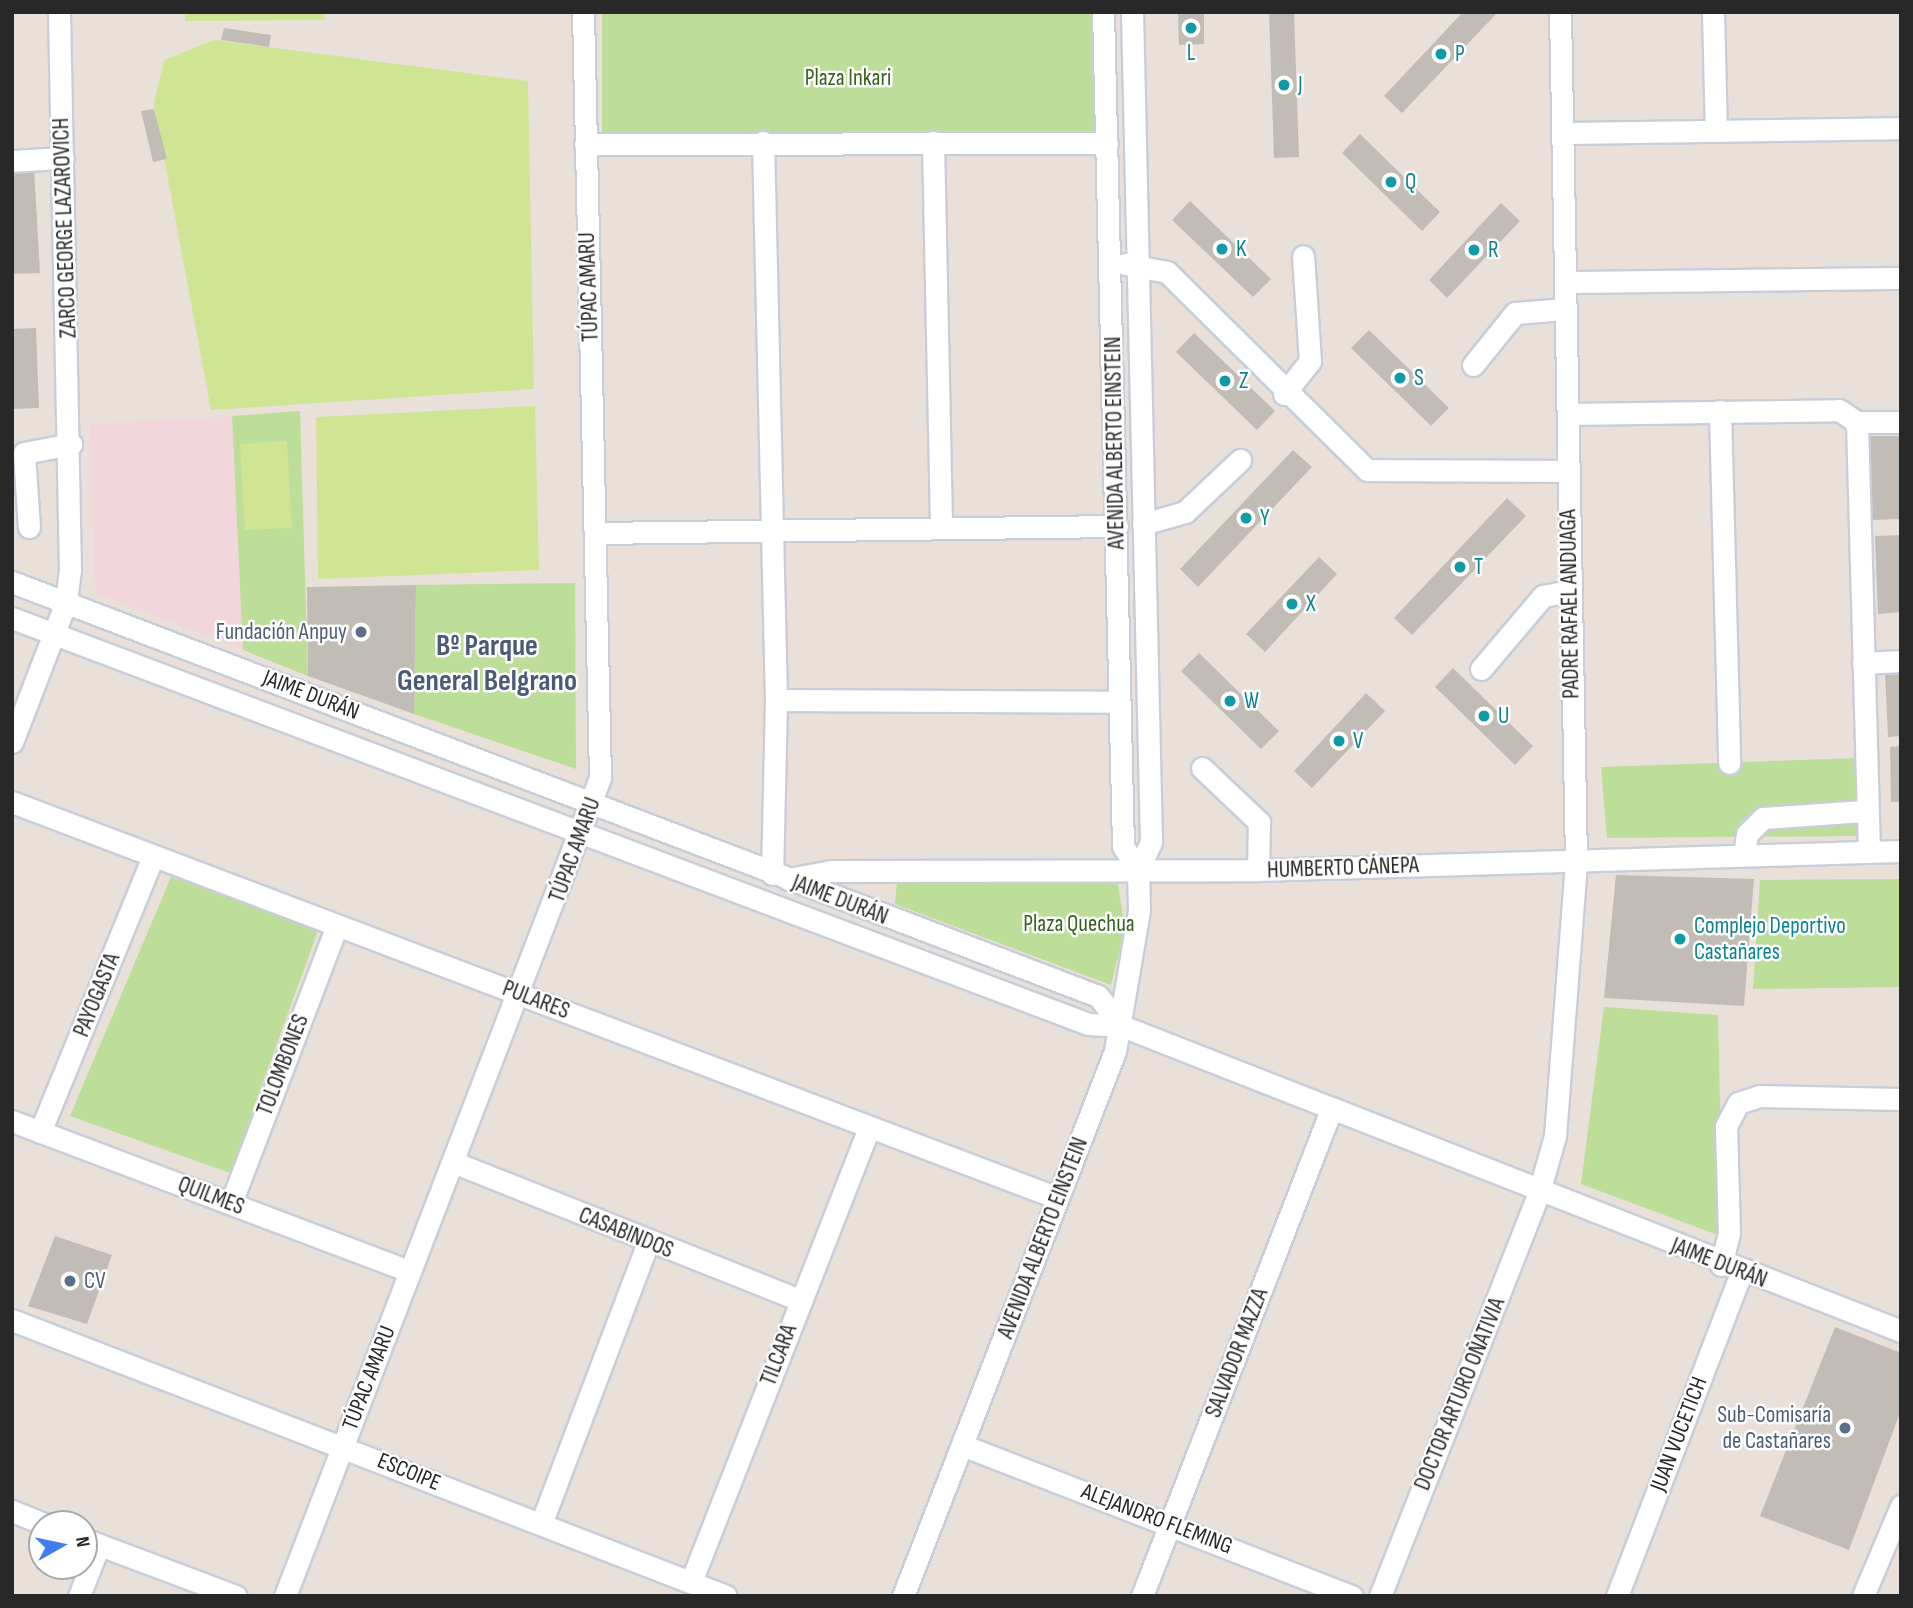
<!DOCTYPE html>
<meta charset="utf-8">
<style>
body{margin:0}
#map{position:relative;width:1913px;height:1608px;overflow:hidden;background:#eae0da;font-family:"Sofia Sans Condensed",sans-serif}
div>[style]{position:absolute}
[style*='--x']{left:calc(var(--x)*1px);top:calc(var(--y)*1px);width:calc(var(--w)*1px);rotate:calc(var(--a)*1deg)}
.medical>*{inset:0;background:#f1d7dc}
.green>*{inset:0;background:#bcde98}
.pitch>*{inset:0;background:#d0e594}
.building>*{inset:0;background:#c2bcb6}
.roads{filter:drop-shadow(2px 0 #c8ced9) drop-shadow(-2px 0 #c8ced9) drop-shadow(0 2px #c8ced9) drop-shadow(0 -2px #c8ced9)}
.minor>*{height:21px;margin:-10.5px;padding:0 10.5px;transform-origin:10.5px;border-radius:10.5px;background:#fff}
.dots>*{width:19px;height:19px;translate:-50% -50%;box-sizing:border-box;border:4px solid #fff;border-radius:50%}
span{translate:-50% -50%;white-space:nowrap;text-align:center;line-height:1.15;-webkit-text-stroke:5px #fff;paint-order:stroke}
.culture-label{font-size:23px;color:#0d838f}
.left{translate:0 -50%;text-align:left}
.park-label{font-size:23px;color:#36601d}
.street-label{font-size:23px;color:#282828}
.service-label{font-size:23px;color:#4e5e75}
.right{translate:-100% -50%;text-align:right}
.district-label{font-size:30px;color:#4b5a76;font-weight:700}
.frame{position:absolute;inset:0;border:14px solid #282828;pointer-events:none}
.north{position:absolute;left:28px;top:1510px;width:70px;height:70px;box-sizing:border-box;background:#fff;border:2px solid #a9a9a9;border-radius:50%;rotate:81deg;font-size:19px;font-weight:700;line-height:28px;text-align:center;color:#282828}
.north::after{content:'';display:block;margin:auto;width:24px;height:32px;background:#407ef0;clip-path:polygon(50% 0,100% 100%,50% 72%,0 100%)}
</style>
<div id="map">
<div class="medical">
<div style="clip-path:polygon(232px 416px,243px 650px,95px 593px,90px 424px)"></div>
</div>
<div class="green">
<div style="clip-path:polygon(602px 12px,1092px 12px,1095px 142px,602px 144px)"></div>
<div style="clip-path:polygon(300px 411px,308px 676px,243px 650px,232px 416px)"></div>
<div style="clip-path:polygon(575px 583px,576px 769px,414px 714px,416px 585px)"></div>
<div style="clip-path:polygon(1857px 758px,1858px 836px,1607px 838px,1601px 767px)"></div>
<div style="clip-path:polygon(171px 877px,319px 928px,230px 1173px,70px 1116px)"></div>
<div style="clip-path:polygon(1117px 879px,1125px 929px,1111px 985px,895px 904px,897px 882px)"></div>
<div style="clip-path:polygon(1901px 879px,1901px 987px,1753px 989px,1760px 880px)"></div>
<div style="clip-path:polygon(1604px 1007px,1718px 1015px,1723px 1237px,1581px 1184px)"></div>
</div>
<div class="pitch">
<div style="clip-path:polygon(185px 12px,324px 12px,325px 20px,185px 21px)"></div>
<div style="clip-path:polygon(214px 40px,528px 81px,534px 389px,211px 410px,154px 104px,164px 60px)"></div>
<div style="clip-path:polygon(535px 406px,539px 570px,318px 579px,316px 417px)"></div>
<div style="clip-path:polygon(287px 441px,292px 528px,245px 530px,240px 444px)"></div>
</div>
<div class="building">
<div style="clip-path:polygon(1178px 12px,1204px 12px,1204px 44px,1179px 45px)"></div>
<div style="clip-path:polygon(1269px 12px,1294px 12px,1299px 157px,1274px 158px)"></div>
<div style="clip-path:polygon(1463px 12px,1498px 12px,1402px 113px,1384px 96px)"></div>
<div style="clip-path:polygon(224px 28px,271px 35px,269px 47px,221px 40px)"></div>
<div style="clip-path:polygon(154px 109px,167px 159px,153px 162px,141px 111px)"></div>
<div style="clip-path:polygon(1360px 134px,1440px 212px,1422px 231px,1342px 153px)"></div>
<div style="clip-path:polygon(34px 168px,40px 273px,12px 274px,12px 169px)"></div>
<div style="clip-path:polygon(1190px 201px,1271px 279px,1253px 297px,1172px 220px)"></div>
<div style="clip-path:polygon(1501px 203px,1520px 221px,1447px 298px,1429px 280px)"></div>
<div style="clip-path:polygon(36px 328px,39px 408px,12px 409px,12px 329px)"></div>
<div style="clip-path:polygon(1369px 330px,1449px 408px,1431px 426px,1351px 348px)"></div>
<div style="clip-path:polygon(1194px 333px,1275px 411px,1257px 430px,1176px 352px)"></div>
<div style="clip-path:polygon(1869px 436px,1901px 436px,1901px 519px,1872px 520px)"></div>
<div style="clip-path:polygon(1293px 450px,1312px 467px,1198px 587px,1180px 569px)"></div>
<div style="clip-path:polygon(1507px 498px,1526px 516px,1412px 635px,1394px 618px)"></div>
<div style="clip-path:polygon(1901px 535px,1901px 612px,1878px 614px,1875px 536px)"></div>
<div style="clip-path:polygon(1319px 557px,1337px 574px,1265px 652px,1246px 634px)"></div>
<div style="clip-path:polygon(416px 585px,414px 714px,308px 676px,307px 587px)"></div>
<div style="clip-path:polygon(1199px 653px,1279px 731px,1261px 749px,1181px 671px)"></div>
<div style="clip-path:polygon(1453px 668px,1533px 746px,1515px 765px,1435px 687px)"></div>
<div style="clip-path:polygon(1901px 672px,1901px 736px,1888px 737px,1885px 673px)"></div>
<div style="clip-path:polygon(1366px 693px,1385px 711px,1312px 788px,1294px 771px)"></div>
<div style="clip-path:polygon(1901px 746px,1901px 802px,1891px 802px,1890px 747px)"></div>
<div style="clip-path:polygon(1616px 875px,1754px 879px,1744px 1006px,1604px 998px)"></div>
<div style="clip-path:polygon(55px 1236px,112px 1255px,87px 1324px,28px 1306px)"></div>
<div style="clip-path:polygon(1835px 1327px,1901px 1353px,1901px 1410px,1849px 1550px,1760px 1516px)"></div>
</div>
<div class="roads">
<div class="minor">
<div style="--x:1132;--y:12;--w:830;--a:88.69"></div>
<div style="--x:1151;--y:842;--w:31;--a:115"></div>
<div style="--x:1713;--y:12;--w:119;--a:88.6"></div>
<div style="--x:1562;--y:133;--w:339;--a:-0.8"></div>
<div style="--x:763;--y:142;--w:558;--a:88.67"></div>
<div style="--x:776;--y:700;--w:174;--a:91.3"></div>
<div style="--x:933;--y:142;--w:383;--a:88.8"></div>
<div style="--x:585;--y:144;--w:522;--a:-0.11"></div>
<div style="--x:12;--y:161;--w:51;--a:-3.4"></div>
<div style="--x:1125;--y:264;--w:43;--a:10.8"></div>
<div style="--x:1167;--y:272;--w:281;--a:44.7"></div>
<div style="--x:1367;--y:470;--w:201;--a:0.3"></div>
<div style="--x:1565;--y:282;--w:336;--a:-0.7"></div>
<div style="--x:1473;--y:365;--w:67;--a:-51.1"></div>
<div style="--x:1515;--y:313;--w:50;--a:-4.6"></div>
<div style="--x:1284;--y:394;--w:42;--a:-51.8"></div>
<div style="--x:1310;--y:361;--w:105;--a:-93.8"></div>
<div style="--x:1720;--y:411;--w:352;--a:88.5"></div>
<div style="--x:1568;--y:414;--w:271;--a:-0.8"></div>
<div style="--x:1839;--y:410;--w:22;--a:34"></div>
<div style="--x:1857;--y:422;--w:44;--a:0"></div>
<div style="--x:1857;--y:422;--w:430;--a:88.4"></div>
<div style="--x:1143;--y:524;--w:44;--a:-15.9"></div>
<div style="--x:1185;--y:512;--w:76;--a:-43.4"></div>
<div style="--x:29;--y:527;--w:74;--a:-93.9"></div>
<div style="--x:24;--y:453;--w:48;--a:-10.8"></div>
<div style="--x:596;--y:533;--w:521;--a:-0.77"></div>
<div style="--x:12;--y:582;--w:1162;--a:20.87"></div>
<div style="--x:1098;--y:996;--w:38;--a:51"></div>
<div style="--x:12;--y:618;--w:1150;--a:20.67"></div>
<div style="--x:1088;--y:1024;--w:34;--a:3"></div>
<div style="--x:1122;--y:1026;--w:837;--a:21.38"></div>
<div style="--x:1863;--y:663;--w:38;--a:-3"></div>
<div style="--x:1481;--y:669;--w:96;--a:-49.7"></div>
<div style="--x:1543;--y:596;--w:26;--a:-11"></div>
<div style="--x:776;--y:700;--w:342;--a:0.3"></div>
<div style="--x:12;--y:742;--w:150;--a:-68.9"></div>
<div style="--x:66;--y:602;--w:31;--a:-83"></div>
<div style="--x:70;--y:571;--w:559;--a:-91.13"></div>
<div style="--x:1202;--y:768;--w:79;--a:43.5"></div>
<div style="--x:1259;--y:822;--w:48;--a:91.2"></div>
<div style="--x:12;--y:802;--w:1118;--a:20.74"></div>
<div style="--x:1744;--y:855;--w:21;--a:-82"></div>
<div style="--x:1747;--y:834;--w:23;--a:-45"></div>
<div style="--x:1763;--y:818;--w:101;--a:-4"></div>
<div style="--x:788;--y:879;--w:44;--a:-10.5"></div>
<div style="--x:831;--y:871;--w:427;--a:-0.1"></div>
<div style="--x:1258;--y:870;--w:643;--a:-1.69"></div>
<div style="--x:12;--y:1121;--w:425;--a:20.7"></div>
<div style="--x:40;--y:1132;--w:297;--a:-67.7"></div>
<div style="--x:453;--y:1162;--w:373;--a:21.7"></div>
<div style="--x:231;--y:1203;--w:294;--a:-69.1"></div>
<div style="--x:1721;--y:1265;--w:33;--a:-76"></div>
<div style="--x:1729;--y:1233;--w:107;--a:-91.6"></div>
<div style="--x:1726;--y:1126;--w:26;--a:-62"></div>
<div style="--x:1738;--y:1103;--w:22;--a:-18"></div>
<div style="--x:1759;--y:1096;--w:142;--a:1.2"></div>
<div style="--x:12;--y:1320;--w:765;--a:21.13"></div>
<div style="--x:962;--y:1445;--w:418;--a:21.2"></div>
<div style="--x:12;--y:1511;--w:35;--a:22"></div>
<div style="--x:541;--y:1524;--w:301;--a:-69.2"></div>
<div style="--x:84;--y:1539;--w:162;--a:20.6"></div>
<div style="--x:691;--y:1582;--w:488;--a:-68.6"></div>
<div style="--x:79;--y:1596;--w:55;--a:-68.6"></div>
<div style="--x:285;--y:1596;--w:877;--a:-68.94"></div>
<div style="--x:600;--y:778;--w:766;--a:-91.27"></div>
<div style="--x:903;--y:1596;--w:585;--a:-68.74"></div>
<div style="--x:1115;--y:1051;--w:143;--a:-80.3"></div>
<div style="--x:1139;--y:910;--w:40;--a:-91.4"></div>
<div style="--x:1138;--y:870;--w:28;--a:-122"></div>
<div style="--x:1123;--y:846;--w:834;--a:-91.37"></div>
<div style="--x:1142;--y:1596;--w:521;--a:-68.75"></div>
<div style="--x:1380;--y:1596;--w:434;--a:-68.5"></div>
<div style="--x:1539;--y:1192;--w:58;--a:-74.1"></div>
<div style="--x:1555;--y:1136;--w:277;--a:-85.6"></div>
<div style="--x:1576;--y:860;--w:848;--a:-91.08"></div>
<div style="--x:1617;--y:1596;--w:346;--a:-69"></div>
<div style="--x:1863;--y:1596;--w:98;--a:-67.1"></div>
</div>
</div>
<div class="dots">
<div style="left:1191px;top:28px;background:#0f9aa8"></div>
<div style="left:1441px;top:54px;background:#0f9aa8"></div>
<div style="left:1284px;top:85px;background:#0f9aa8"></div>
<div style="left:1391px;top:182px;background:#0f9aa8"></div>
<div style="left:1222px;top:249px;background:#0f9aa8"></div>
<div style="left:1474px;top:250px;background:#0f9aa8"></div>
<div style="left:1400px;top:378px;background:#0f9aa8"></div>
<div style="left:1225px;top:381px;background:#0f9aa8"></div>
<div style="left:1246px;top:518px;background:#0f9aa8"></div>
<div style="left:1460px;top:567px;background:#0f9aa8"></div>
<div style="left:1292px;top:604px;background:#0f9aa8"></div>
<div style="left:361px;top:632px;background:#5c6f8a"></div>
<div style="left:1230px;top:701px;background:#0f9aa8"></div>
<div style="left:1484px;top:716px;background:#0f9aa8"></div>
<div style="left:1339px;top:741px;background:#0f9aa8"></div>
<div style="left:1680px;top:939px;background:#0f9aa8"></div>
<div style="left:70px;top:1281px;background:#5c6f8a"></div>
<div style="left:1845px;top:1428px;background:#5c6f8a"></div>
</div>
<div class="culture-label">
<span style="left:1191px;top:53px">L</span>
<span class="left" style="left:1455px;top:54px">P</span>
<span class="left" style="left:1298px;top:85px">J</span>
<span class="left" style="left:1405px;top:182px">Q</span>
<span class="left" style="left:1236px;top:249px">K</span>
<span class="left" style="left:1488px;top:250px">R</span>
<span class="left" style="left:1414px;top:378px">S</span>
<span class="left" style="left:1239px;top:381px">Z</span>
<span class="left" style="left:1260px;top:518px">Y</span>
<span class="left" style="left:1474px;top:567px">T</span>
<span class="left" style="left:1306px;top:604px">X</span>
<span class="left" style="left:1244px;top:701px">W</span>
<span class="left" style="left:1498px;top:716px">U</span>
<span class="left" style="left:1353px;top:741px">V</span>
<span class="left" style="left:1694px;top:939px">Complejo Deportivo<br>Castañares</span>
</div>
<div class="park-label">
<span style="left:848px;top:78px">Plaza Inkari</span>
<span style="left:1079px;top:924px">Plaza Quechua</span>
</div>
<div class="street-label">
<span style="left:65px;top:228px;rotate:-92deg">ZARCO GEORGE LAZAROVICH</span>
<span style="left:589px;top:287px;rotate:-92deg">TÚPAC AMARU</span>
<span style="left:1115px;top:443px;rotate:-91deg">AVENIDA ALBERTO EINSTEIN</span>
<span style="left:1570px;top:604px;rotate:-91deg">PADRE RAFAEL ANDUAGA</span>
<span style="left:311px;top:695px;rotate:21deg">JAIME DURÁN</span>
<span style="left:575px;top:850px;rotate:-70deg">TÚPAC AMARU</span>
<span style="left:1343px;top:868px;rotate:-2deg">HUMBERTO CÁNEPA</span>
<span style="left:840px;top:900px;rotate:21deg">JAIME DURÁN</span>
<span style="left:97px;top:995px;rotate:-68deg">PAYOGASTA</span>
<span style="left:536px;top:1000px;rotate:21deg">PULARES</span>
<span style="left:283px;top:1065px;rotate:-69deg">TOLOMBONES</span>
<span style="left:211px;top:1196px;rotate:21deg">QUILMES</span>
<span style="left:626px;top:1233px;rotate:22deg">CASABINDOS</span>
<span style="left:1043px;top:1238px;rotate:-69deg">AVENIDA ALBERTO EINSTEIN</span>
<span style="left:1719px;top:1263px;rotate:21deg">JAIME DURÁN</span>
<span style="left:1237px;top:1353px;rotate:-69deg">SALVADOR MAZZA</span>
<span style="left:779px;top:1355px;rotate:-69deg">TILCARA</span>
<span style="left:369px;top:1378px;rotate:-69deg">TÚPAC AMARU</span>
<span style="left:1460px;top:1394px;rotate:-68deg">DOCTOR ARTURO OÑATIVIA</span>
<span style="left:1679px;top:1434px;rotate:-69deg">JUAN VUCETICH</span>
<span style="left:409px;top:1472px;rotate:22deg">ESCOIPE</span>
<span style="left:1157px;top:1519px;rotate:21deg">ALEJANDRO FLEMING</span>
</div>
<div class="service-label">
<span class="right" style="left:347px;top:632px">Fundación Anpuy</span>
<span class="left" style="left:84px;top:1281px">CV</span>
<span class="right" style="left:1831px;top:1428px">Sub-Comisaría<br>de Castañares</span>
</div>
<div class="district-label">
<span style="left:487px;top:663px">Bº Parque<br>General Belgrano</span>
</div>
<div class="frame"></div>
<div class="north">N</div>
</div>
